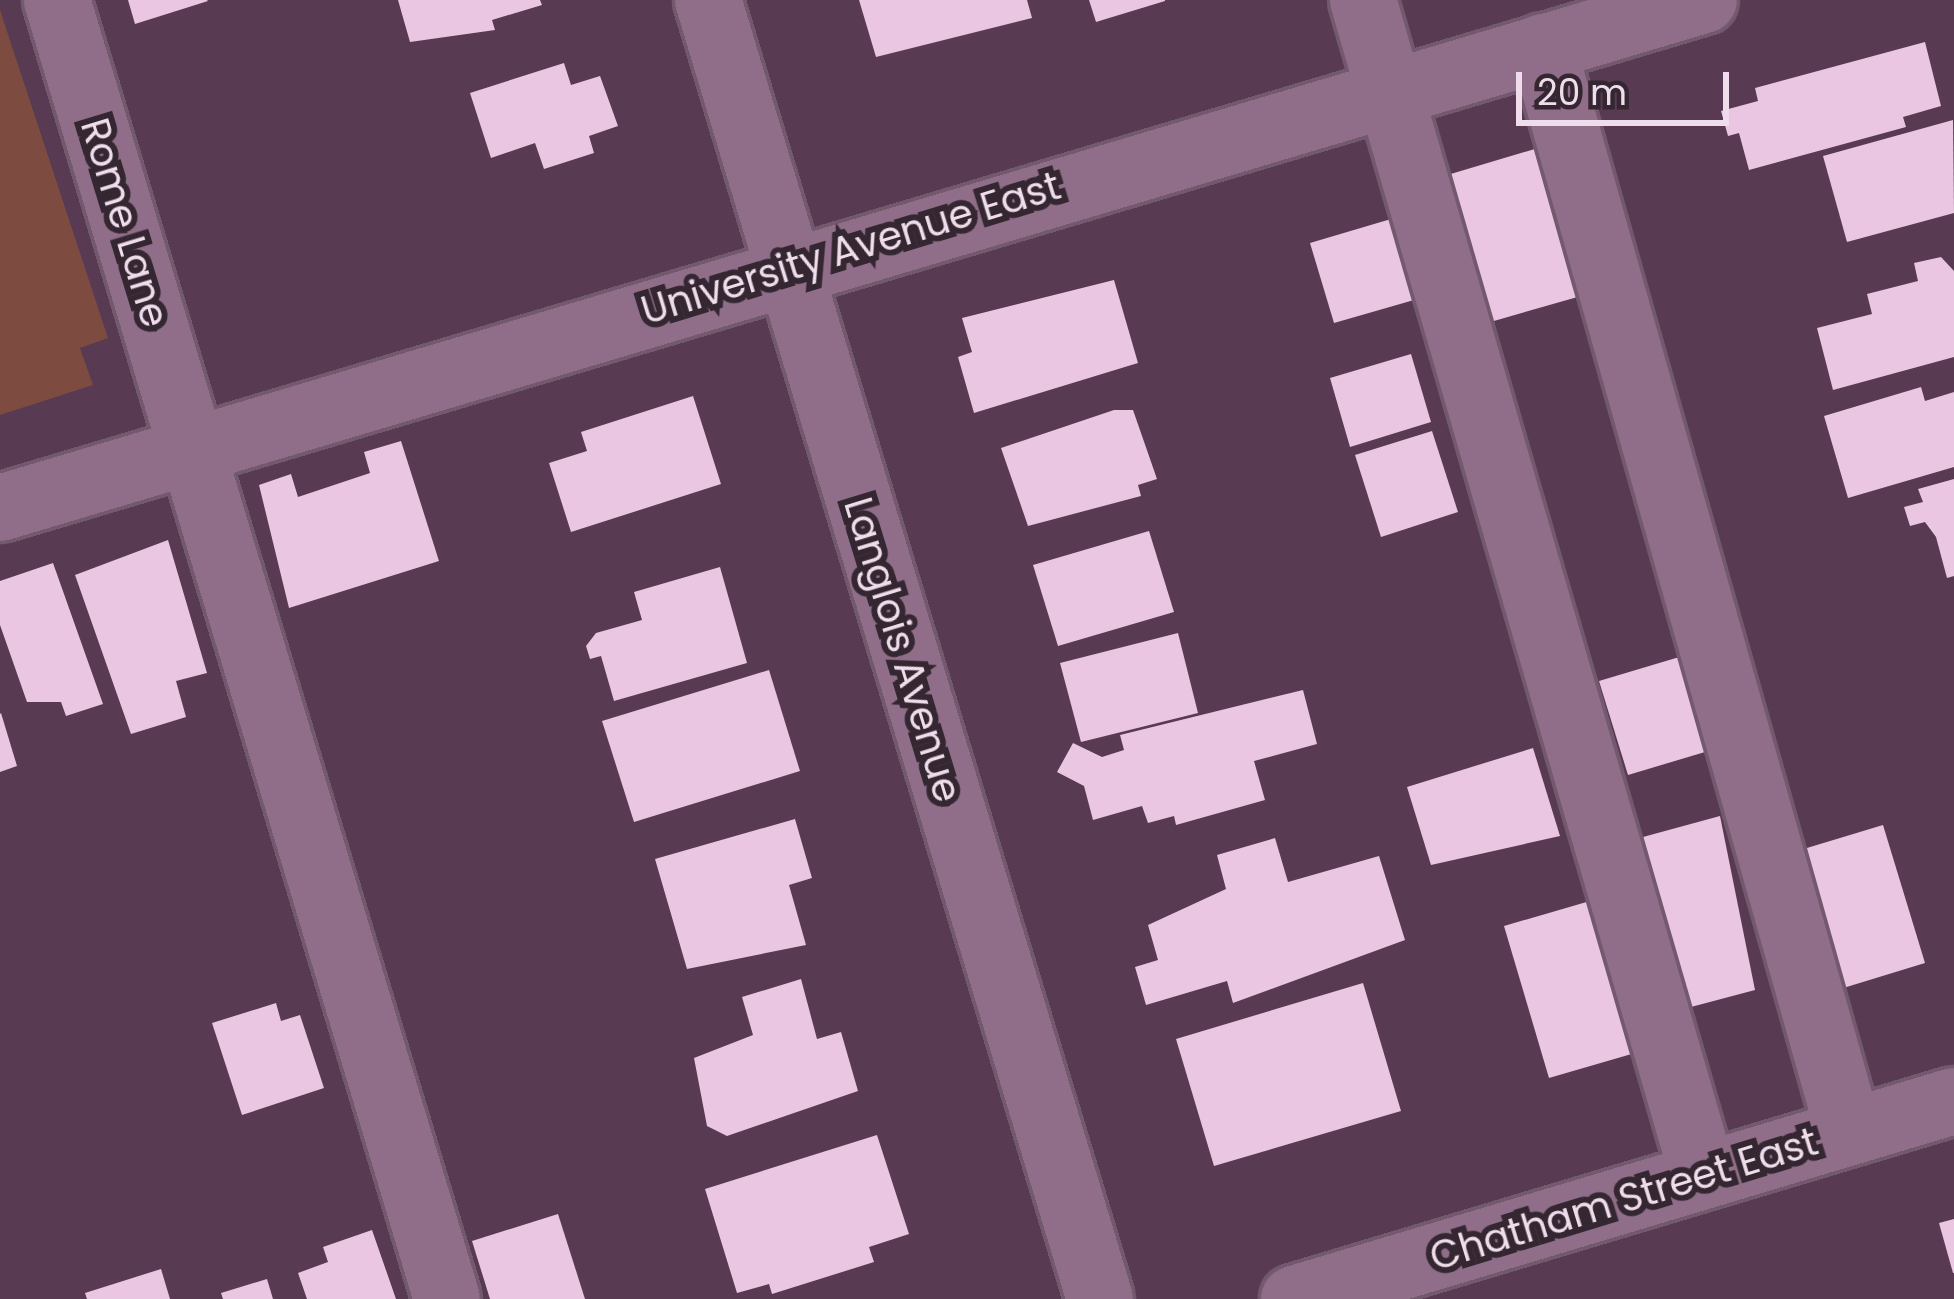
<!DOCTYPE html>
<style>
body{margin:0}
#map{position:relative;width:1954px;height:1299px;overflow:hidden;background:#583a53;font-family:Poppins,sans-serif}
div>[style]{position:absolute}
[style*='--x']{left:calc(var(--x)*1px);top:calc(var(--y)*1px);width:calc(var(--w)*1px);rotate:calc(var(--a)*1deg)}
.green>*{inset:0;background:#7d4b40}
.building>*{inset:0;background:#ebc6e3}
.roads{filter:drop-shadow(3px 0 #73596e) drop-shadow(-3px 0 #73596e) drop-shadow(0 3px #73596e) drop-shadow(0 -3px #73596e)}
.minor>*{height:66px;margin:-33px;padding:0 33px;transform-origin:33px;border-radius:33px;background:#906e89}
span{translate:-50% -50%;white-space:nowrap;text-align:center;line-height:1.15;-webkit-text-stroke:12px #352732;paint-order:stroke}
.street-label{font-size:39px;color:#f0ddec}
.scale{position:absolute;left:1516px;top:72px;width:213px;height:54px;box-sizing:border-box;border:6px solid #f0ddec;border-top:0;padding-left:15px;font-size:36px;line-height:42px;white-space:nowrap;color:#f0ddec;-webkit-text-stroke:9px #352732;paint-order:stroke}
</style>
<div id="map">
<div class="green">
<div style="clip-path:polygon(0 10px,108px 338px,80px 348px,93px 385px,0 415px)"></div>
</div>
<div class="building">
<div style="clip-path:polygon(128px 0,207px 0,208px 1px,135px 24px)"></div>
<div style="clip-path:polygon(398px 0,540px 0,542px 5px,492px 20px,495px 30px,410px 42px)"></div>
<div style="clip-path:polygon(859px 0,1027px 0,1032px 18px,876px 57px)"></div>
<div style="clip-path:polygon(1089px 0,1165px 0,1165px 1px,1096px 22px)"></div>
<div style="clip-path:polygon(1925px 42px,1941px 106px,1903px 117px,1906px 127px,1749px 170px,1739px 133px,1728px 136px,1721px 111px,1758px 101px,1755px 88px)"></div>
<div style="clip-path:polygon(564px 63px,571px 85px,600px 76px,618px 126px,589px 136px,594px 153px,544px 169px,535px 143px,491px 158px,470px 93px)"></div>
<div style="clip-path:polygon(1953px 120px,1954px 213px,1847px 242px,1823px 156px)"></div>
<div style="clip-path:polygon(1538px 148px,1581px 296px,1487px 323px,1444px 176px)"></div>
<div style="clip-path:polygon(1391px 219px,1414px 300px,1334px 323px,1310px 243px)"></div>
<div style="clip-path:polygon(1941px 257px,1954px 271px,1954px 357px,1833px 390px,1817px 328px,1872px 314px,1867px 294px,1918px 281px,1914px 263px)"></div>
<div style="clip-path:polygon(1114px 280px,1138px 363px,974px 413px,958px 357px,972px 352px,962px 318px)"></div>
<div style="clip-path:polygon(1411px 354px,1431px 422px,1350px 447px,1330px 378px)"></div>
<div style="clip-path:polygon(1921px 387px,1925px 401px,1954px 392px,1954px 467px,1848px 498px,1824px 416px)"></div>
<div style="clip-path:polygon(693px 396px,721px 484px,571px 532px,549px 463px,587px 451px,581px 432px)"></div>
<div style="clip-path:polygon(1114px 410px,1133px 410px,1157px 479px,1138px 485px,1141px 496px,1028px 526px,1001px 448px)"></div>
<div style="clip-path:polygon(1432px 431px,1458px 512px,1381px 537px,1355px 455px)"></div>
<div style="clip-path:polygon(401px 441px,439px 561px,289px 608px,259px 485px,291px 474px,298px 497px,370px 473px,364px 452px)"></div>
<div style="clip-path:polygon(1954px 479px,1954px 576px,1947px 578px,1936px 537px,1925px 522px,1910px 526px,1904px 507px,1923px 502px,1918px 489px)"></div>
<div style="clip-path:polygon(1149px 531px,1174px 612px,1058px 646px,1033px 565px)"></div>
<div style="clip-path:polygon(168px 540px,207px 673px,176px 681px,186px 717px,131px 734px,75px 575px)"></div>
<div style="clip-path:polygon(53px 563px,103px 704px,66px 716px,61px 702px,27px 702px,0 625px,0 581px)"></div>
<div style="clip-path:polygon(720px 567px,747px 663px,614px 701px,601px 656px,590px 659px,586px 646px,596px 633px,642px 620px,634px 592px)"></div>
<div style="clip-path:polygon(1178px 633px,1198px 713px,1081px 742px,1060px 663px)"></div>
<div style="clip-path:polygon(1686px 655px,1715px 749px,1628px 775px,1599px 681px)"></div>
<div style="clip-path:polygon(769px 670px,800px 771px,634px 822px,602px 721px)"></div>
<div style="clip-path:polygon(1303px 690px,1317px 744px,1254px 761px,1265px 800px,1176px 825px,1174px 816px,1148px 823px,1142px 806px,1093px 820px,1084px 786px,1057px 772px,1073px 743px,1102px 757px,1124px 750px,1120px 735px)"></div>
<div style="clip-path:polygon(1px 713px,17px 766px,0 772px,0 714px)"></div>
<div style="clip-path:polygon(1533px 748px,1560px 836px,1431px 865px,1407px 787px)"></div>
<div style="clip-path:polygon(1720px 816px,1755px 990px,1691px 1007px,1643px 837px)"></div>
<div style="clip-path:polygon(795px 819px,812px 878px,789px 885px,806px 945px,687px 969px,655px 859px)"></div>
<div style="clip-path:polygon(1883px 825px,1925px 963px,1840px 989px,1797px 851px)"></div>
<div style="clip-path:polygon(1275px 838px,1288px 882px,1379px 856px,1405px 940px,1233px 1003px,1227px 981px,1146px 1005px,1135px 967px,1158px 960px,1148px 925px,1226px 889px,1217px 855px)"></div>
<div style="clip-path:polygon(1590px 901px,1635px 1053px,1549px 1078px,1504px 926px)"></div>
<div style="clip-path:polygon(801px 979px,817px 1039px,841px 1032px,858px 1091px,727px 1136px,707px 1126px,694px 1058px,753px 1035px,742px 997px)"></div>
<div style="clip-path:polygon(1363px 983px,1401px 1111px,1214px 1166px,1176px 1039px)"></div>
<div style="clip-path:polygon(276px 1003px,281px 1021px,300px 1015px,324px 1088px,242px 1115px,212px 1023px)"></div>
<div style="clip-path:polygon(877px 1135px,909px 1234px,869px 1247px,874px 1262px,772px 1294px,769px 1284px,737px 1293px,705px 1189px)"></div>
<div style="clip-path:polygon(558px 1214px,585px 1299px,490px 1299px,472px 1241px)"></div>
<div style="clip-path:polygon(1954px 1219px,1954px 1273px,1953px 1273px,1939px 1223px)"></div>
<div style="clip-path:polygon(372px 1230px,396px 1299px,307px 1299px,298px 1273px,328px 1262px,323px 1247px)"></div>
<div style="clip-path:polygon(161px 1269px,170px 1299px,87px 1299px,85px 1293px)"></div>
<div style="clip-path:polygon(267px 1279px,273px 1299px,223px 1299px,221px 1293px)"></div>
</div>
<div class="roads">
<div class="minor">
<div style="--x:57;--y:0;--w:1356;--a:73.29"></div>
<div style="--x:708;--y:0;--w:1357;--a:73.21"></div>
<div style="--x:1363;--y:0;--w:1223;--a:73.86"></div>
<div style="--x:1543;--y:47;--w:1127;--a:74.25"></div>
<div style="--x:0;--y:508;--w:1778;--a:-16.6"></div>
<div style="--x:1294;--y:1299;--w:689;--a:-16.7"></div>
</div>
</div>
<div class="street-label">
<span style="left:124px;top:223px;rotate:73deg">Rome Lane</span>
<span style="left:851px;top:249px;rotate:-17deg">University Avenue East</span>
<span style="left:902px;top:650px;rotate:73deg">Langlois Avenue</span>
<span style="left:1624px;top:1200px;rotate:-17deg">Chatham Street East</span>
</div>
<div class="scale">20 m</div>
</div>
